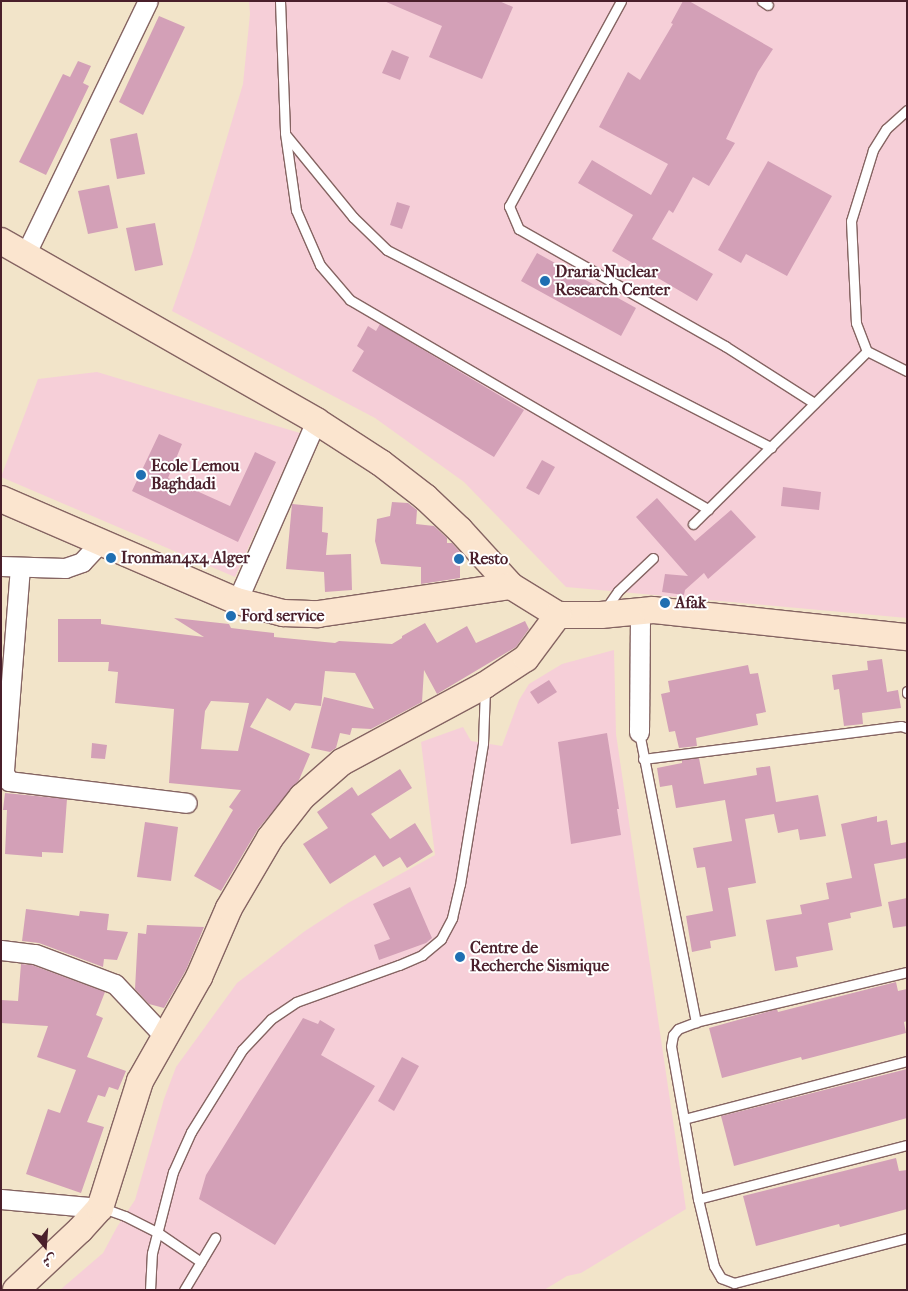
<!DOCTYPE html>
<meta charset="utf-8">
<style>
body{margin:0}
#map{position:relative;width:908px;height:1291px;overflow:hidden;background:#f2e4c9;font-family:"IM FELL French Canon",Amiri,serif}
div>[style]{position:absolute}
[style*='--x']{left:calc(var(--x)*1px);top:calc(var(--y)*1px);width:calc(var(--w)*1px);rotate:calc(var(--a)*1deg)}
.built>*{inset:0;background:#f6cfd8}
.building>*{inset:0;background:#d3a0b7}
.roads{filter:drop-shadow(1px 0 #856462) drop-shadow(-1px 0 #856462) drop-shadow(0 1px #856462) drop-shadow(0 -1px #856462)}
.lane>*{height:9px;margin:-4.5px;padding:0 4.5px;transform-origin:4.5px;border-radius:4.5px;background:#fff}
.street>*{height:19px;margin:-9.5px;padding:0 9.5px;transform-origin:9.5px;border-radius:9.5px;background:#fff}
.secondary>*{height:26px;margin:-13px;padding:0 13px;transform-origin:13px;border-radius:13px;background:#fbe5cf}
.dots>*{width:14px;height:14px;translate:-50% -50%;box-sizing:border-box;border:2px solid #fff;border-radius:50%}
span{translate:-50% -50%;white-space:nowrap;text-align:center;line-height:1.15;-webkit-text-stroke:4px #fff;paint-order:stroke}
.poi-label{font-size:16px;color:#4a1f2b;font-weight:700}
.left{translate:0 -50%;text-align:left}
.frame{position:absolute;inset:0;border:2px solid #4a1f2b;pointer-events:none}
.north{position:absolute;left:20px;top:1221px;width:50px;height:50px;-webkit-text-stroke:4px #fff;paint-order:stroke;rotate:162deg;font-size:14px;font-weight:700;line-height:20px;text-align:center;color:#4a1f2b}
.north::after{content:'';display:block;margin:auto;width:18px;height:22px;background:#4a1f2b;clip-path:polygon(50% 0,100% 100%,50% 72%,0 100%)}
</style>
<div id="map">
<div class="built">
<div style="clip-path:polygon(249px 1px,907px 1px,907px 618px,566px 587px,464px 482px,375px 418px,172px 311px,193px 251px,243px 84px,250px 14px)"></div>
<div style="clip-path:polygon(97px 372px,300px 433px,235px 577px,1px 477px,38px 379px)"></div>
<div style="clip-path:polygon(614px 650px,616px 734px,686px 1209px,581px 1273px,567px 1276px,544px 1290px,60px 1290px,103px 1253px,117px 1227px,135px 1200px,164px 1099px,176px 1067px,237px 983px,305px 931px,348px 903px,435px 855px,421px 742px,463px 727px,471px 741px,502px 746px,519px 700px,529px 684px,562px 664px)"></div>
</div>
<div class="building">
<div style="clip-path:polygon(384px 1px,499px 1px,513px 7px,482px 79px,429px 57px,442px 26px)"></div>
<div style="clip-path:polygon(683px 1px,689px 1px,773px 49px,758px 72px,726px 139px,735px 143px,709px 186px,693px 177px,673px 213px,669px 210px,652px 239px,713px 274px,697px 301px,612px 251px,633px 215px,578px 183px,592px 160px,651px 195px,668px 164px,599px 127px,628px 72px,640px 80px,673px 24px,671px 23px)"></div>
<div style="clip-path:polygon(159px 16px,185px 27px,143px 115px,119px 102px)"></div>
<div style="clip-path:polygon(392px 50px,409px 57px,400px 80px,382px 73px)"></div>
<div style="clip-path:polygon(78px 61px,91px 66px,83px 83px,89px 86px,46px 175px,19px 162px,63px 74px,70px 77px)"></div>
<div style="clip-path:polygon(137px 133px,145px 174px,117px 179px,110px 139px)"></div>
<div style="clip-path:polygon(768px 161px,832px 196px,787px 276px,746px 254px,741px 263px,718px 250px)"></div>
<div style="clip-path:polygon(109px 185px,118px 228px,88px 234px,78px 191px)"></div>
<div style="clip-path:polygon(397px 202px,410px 206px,402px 229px,390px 225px)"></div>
<div style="clip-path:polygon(155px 223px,163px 265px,135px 271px,126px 228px)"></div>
<div style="clip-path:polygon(537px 253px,636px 308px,621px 336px,521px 281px)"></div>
<div style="clip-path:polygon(380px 324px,524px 410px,494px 457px,352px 371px,364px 351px,357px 346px,368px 326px,376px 331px)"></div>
<div style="clip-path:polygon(159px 434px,182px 444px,168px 478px,230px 506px,255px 452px,276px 462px,238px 542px,132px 491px)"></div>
<div style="clip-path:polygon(542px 460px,555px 467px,539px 495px,526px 488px)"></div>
<div style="clip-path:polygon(783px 487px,821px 492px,819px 510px,781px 506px)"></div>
<div style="clip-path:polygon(657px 498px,695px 541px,731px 510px,756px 537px,708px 579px,704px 573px,685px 590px,684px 595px,662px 592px,665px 574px,688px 576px,636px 517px)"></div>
<div style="clip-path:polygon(392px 502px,408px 503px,417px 510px,416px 524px,434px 526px,447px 538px,447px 543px,452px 543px,460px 552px,460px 578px,421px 584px,421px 567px,381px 564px,375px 541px,377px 519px,390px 516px)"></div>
<div style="clip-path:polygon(292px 504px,323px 507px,322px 532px,328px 533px,326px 555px,351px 554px,352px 590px,325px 592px,324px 572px,286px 569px)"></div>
<div style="clip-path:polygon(evenodd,174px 618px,229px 624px,231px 628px,274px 633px,274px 637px,335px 643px,339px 641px,392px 644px,402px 638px,402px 636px,425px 623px,437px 643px,467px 626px,476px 643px,525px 621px,529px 629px,516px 647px,437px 694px,424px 670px,422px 702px,371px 729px,352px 728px,350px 735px,340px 733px,336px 748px,330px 752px,311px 748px,324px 697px,374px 709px,355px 673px,325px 671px,321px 706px,295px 703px,290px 711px,267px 698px,250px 727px,310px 754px,299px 780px,258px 829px,221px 891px,194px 876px,233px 810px,229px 807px,241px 790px,169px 783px,174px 709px,115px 703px,118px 672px,108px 671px,109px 662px,58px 662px,58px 619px,101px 619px,101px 624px,204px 637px,174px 618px,211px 701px,249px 703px,238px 751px,201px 749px,205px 711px,211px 701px)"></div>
<div style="clip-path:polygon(882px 659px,887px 692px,898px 690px,901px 708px,862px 713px,863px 724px,844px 726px,839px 689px,834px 690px,832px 675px,868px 670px,867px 661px)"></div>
<div style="clip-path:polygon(748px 665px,750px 674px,758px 673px,766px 712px,756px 714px,758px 725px,696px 738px,697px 746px,679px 748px,675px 731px,669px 732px,661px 694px,670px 692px,668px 681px)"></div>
<div style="clip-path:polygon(549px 680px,557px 692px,538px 704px,530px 692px)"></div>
<div style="clip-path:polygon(607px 733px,619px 809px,617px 809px,621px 835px,571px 844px,558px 742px)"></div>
<div style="clip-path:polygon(92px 743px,107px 745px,105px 759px,91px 758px)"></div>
<div style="clip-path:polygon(699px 758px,704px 784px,757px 775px,756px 768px,770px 766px,776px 802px,818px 795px,826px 836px,800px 840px,798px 829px,778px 833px,774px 814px,745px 819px,756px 883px,728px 888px,736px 936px,710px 941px,711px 948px,692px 952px,686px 916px,713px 911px,705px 867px,697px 868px,693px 848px,732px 841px,725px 800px,676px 808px,672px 785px,660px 787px,657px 768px,682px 763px,682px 760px)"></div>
<div style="clip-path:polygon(400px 769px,412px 788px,371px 814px,390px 839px,415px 823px,433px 852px,407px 868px,400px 857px,383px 867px,375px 855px,330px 884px,303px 844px,328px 828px,317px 812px,352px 787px,358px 796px)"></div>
<div style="clip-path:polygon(5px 793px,67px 799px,63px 853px,42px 852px,42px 857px,5px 854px,7px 810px,3px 810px)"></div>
<div style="clip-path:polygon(877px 816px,877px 822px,887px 820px,891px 845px,907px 842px,907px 858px,874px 864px,882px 906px,850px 913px,851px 918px,828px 923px,833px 950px,796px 957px,798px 967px,775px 971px,766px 920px,802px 914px,800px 905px,829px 899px,826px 883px,852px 878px,841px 824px)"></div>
<div style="clip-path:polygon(145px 822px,178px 827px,171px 881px,137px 877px)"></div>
<div style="clip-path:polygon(410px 887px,432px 938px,426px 943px,379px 960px,374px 945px,390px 939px,373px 904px)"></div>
<div style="clip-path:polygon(907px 898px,907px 926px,893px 928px,888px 902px)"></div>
<div style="clip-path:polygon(26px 909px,79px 916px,80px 911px,109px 914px,107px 930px,128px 932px,117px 960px,104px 959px,103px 967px,39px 943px,22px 941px)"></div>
<div style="clip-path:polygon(147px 925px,204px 927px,186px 970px,164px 1008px,149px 1004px,135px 989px,138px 933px,146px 934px)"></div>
<div style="clip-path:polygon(21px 964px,32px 965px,105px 992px,96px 1015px,103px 1018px,87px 1057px,126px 1071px,118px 1090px,109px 1087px,105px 1097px,98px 1095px,87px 1122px,104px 1127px,81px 1193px,26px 1174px,48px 1109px,60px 1113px,76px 1070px,37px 1057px,48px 1026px,1px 1023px,1px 1000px,18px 1001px)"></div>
<div style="clip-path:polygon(896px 982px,898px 991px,907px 989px,907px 1021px,904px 1022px,906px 1033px,802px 1060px,801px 1057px,722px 1078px,709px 1028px,777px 1009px,778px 1012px)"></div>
<div style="clip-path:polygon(303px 1018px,318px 1024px,320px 1020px,335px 1029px,321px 1055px,375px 1086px,275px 1245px,199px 1199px,206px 1175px)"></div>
<div style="clip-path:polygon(402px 1057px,419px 1066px,394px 1111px,378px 1101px)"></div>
<div style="clip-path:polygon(907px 1069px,907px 1118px,734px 1166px,721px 1116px)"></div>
<div style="clip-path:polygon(896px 1158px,899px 1171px,907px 1170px,907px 1209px,840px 1227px,839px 1224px,756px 1246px,743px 1196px)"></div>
</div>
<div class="roads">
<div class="lane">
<div style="--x:280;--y:1;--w:132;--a:87.8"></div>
<div style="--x:285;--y:133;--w:78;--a:81.9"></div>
<div style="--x:296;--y:210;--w:60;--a:66.4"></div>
<div style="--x:320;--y:265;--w:46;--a:49.4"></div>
<div style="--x:350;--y:300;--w:415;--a:30.3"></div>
<div style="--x:621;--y:1;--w:234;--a:118.6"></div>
<div style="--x:509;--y:206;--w:25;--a:67"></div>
<div style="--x:519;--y:229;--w:237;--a:29.6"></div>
<div style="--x:725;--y:346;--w:106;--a:32.6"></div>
<div style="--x:762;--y:1;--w:7;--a:34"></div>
<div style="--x:907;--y:110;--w:28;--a:138"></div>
<div style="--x:886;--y:129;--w:25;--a:122"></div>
<div style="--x:873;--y:150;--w:74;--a:107.2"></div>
<div style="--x:851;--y:221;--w:102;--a:87.2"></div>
<div style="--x:856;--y:323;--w:30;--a:69"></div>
<div style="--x:867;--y:351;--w:45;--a:26.6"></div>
<div style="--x:286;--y:135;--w:106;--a:50.7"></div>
<div style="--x:353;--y:217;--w:47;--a:44.1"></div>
<div style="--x:387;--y:250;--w:432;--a:27.2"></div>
<div style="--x:693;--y:524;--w:245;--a:-44.8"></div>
<div style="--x:604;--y:611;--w:24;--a:-55"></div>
<div style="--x:618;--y:591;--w:48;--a:-43.3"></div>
<div style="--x:907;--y:691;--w:2;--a:90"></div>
<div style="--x:639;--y:732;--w:296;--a:78.9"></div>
<div style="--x:643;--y:759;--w:260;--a:-7.3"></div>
<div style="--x:901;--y:726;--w:6;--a:18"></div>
<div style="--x:907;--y:972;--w:217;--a:166.7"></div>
<div style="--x:696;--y:1022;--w:19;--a:159"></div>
<div style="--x:678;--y:1029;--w:8;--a:130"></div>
<div style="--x:673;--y:1035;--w:11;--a:100"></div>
<div style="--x:671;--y:1046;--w:155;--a:80"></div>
<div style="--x:698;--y:1199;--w:69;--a:76.6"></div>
<div style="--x:714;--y:1266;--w:14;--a:60"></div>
<div style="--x:721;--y:1278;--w:14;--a:21"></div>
<div style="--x:734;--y:1283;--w:179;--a:-14.6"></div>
<div style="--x:684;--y:1119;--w:230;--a:-14.6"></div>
<div style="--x:698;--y:1199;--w:216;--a:-14.5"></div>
<div style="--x:103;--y:1208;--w:23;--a:20"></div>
<div style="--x:125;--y:1216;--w:36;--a:27"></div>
<div style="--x:157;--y:1232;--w:53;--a:34.3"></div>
<div style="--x:150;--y:1290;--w:37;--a:-87"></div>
<div style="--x:152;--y:1253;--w:84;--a:-75.5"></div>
<div style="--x:173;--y:1172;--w:44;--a:-65.8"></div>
<div style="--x:191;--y:1132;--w:97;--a:-58.1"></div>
<div style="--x:242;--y:1050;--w:42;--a:-46.9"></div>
<div style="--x:271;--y:1019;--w:30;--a:-34"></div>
<div style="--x:296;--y:1002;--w:109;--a:-19.8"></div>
<div style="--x:399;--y:965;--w:25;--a:-23"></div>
<div style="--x:422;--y:955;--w:25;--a:-40"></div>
<div style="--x:441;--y:939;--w:24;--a:-62"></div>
<div style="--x:452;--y:918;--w:35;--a:-77"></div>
<div style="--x:460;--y:884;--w:143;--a:-80.7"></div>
<div style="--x:483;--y:743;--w:55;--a:-87.9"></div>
<div style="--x:184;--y:1290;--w:61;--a:-59.2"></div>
</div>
<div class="street">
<div style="--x:25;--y:255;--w:282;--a:-64.2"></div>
<div style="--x:1;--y:566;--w:64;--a:1.8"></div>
<div style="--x:65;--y:568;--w:18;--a:-19"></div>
<div style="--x:82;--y:562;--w:26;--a:-47"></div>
<div style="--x:20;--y:567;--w:206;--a:94.5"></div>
<div style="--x:4;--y:772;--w:5;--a:68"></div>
<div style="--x:6;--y:777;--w:5;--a:53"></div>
<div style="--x:9;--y:781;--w:179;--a:7"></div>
<div style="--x:237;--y:601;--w:197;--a:-66.3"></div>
<div style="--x:639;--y:732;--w:121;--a:-89.5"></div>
<div style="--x:1;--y:950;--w:34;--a:7"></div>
<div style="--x:35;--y:954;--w:85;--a:20.6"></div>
<div style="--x:115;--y:984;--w:71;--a:46.7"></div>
<div style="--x:1;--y:1199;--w:99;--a:5.2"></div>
</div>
<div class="secondary">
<div style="--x:1;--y:241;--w:363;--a:29.7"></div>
<div style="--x:316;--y:421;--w:77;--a:32.9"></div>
<div style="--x:381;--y:463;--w:56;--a:37.7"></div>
<div style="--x:425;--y:497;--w:48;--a:43.3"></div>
<div style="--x:460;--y:530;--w:76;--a:47.7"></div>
<div style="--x:1;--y:499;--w:257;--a:23.4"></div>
<div style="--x:237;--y:601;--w:48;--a:14.6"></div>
<div style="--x:283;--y:613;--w:35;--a:2"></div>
<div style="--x:318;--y:614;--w:195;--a:-8.3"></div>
<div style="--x:511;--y:586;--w:55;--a:31.7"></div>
<div style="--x:558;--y:615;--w:43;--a:0"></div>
<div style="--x:601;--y:615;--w:52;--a:-5.5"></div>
<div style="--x:653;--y:610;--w:255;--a:6.1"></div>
<div style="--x:16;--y:1290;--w:88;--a:-43.2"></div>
<div style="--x:80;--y:1230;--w:30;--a:-48"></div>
<div style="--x:100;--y:1208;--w:133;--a:-72.5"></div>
<div style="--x:140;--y:1081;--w:120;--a:-60.4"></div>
<div style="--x:199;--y:977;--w:75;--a:-66.5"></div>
<div style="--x:229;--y:908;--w:81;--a:-59.6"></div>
<div style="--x:270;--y:838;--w:52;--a:-52"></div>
<div style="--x:302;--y:797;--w:53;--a:-41.2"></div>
<div style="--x:342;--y:762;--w:162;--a:-28.3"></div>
<div style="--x:485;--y:685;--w:49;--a:-33.4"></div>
<div style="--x:526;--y:658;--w:54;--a:-53.3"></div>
</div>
</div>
<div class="dots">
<div style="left:545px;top:281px;background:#1f6fb2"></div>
<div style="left:141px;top:475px;background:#1f6fb2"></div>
<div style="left:111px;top:558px;background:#1f6fb2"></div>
<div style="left:459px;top:559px;background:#1f6fb2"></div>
<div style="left:665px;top:603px;background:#1f6fb2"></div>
<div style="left:231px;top:616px;background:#1f6fb2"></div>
<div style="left:460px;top:957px;background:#1f6fb2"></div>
</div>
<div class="poi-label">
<span class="left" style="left:555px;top:281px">Draria Nuclear<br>Research Center</span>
<span class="left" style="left:151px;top:475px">Ecole Lemou<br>Baghdadi</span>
<span class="left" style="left:121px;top:558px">Ironman4x4 Alger</span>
<span class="left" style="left:469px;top:559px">Resto</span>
<span class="left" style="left:675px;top:603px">Afak</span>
<span class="left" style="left:241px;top:616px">Ford service</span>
<span class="left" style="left:470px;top:957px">Centre de<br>Recherche Sismique</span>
</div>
<div class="frame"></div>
<div class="north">ش</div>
</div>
